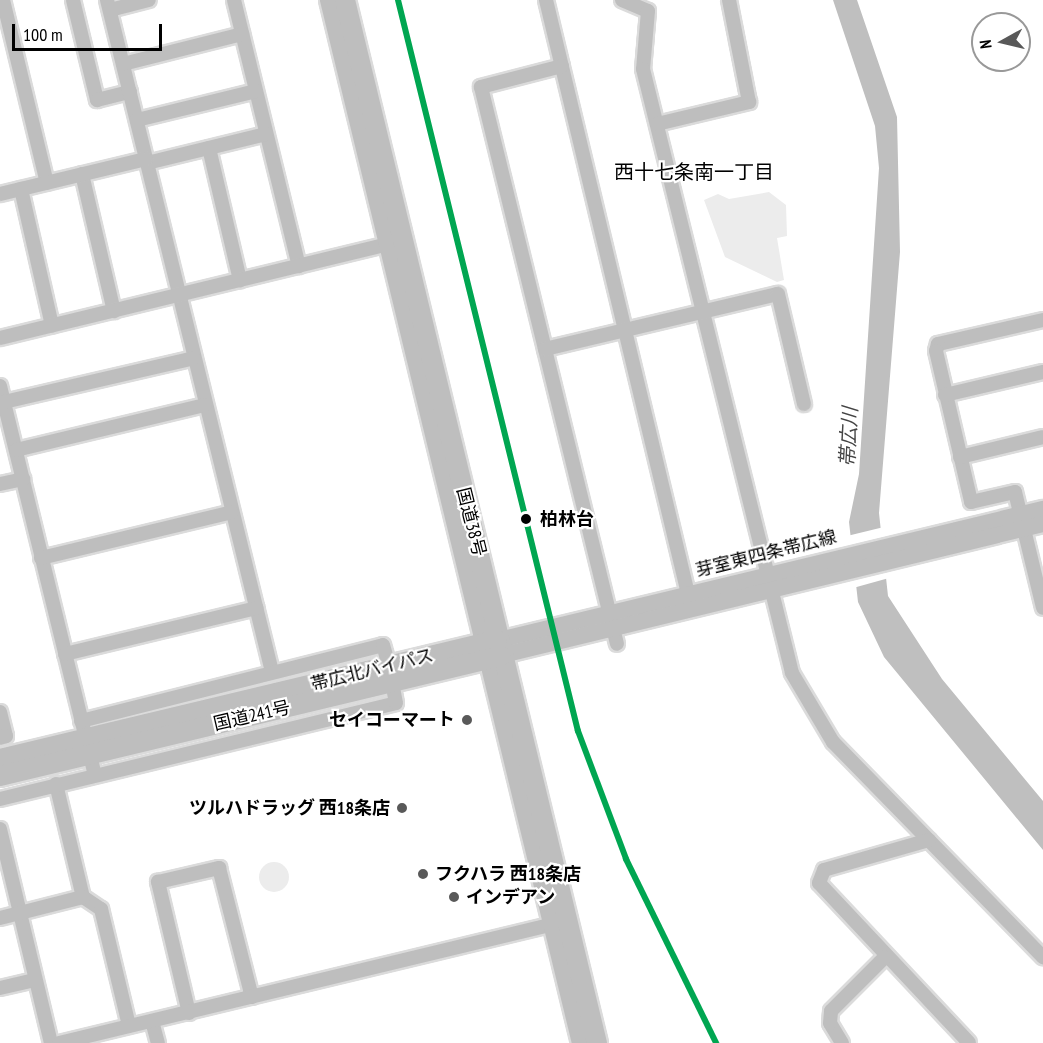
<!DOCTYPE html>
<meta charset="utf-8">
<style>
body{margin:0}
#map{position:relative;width:1043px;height:1043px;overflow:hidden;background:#fff;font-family:"PT Sans Narrow","Noto Sans JP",sans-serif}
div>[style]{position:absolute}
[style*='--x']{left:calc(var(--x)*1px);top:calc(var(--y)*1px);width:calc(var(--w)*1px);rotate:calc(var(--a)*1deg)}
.green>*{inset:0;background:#ececec}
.round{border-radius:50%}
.water>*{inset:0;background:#bfbfbf}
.pier>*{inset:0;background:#fff}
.roads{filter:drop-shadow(2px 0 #dbdbdb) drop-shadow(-2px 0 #dbdbdb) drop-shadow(0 2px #dbdbdb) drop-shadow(0 -2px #dbdbdb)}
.minor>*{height:14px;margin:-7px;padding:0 7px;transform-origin:7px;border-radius:7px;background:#bebebe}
.major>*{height:16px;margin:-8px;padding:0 8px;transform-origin:8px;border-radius:8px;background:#bebebe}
.highway>*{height:20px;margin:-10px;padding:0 10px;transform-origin:10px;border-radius:10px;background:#bebebe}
.rail-1>*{height:6px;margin:-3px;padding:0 3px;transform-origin:3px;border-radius:3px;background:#00a651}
.dots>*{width:16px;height:16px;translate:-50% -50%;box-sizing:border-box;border:3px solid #fff;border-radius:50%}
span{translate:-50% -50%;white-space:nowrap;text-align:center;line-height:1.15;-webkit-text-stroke:4.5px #fff;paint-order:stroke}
.stop-label{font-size:18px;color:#000;font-weight:700}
.left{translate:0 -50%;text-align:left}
.street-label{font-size:18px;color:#000}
.poi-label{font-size:18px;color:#000;font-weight:700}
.right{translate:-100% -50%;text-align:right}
.neighbourhood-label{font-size:20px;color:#000}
.water-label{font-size:20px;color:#444;font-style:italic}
.north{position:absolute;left:971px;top:12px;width:60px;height:60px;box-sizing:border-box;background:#fff;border:2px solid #999;border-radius:50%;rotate:262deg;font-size:16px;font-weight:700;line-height:24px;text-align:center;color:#000}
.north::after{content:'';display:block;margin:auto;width:21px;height:27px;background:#595959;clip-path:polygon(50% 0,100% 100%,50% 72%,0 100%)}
.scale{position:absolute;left:12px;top:24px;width:150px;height:27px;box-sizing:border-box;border:3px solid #000;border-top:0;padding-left:8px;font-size:18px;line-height:21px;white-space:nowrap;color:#000;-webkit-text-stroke:4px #fff;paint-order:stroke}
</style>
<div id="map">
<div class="green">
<div style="clip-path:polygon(769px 192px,786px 205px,787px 236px,777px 238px,784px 280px,777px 282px,725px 257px,704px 200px,718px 194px,729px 199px)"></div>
<div class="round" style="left:259px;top:862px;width:30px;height:30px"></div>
</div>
<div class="water">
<div style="clip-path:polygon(833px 0,857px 0,897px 117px,900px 252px,879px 513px,888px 596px,942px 679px,1043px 801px,1043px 850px,884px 657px,858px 602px,849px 522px,859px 474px,879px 168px,875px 126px)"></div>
</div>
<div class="pier">
<div style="clip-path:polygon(884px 527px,889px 578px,853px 588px,847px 536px)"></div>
</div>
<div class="roads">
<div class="minor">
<div style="--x:3;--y:0;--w:188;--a:76.5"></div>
<div style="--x:73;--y:0;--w:103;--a:76.5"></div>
<div style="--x:97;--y:100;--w:34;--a:-14"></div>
<div style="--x:107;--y:0;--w:692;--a:76.2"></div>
<div style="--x:234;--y:0;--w:274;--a:76.3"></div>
<div style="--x:546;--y:0;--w:619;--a:76.55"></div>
<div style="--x:622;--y:0;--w:28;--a:23"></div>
<div style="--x:648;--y:11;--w:58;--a:94.9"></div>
<div style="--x:643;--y:69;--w:622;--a:76.14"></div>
<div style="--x:792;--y:673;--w:80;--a:59.3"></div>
<div style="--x:833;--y:742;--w:301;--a:45.7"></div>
<div style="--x:110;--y:10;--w:40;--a:-14.4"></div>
<div style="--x:123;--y:64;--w:123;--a:-14.1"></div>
<div style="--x:562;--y:66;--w:84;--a:165.5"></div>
<div style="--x:481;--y:87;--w:573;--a:76.28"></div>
<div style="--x:137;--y:120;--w:122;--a:-13.7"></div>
<div style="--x:657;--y:124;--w:95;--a:-13.4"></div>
<div style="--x:749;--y:102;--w:104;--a:-101.1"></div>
<div style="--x:209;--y:148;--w:136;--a:76.8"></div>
<div style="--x:147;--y:163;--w:122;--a:-13.7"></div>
<div style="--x:82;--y:174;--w:141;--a:76.9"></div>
<div style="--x:21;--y:189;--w:140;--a:77.2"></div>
<div style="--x:0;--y:194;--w:150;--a:-13.5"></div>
<div style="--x:1043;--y:320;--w:108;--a:167.1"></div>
<div style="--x:938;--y:344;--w:7;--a:106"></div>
<div style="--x:936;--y:351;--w:155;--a:76.9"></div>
<div style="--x:971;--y:502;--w:45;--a:-12.8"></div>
<div style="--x:1015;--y:492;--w:119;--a:76.4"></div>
<div style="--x:0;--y:338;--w:408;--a:-13.6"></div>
<div style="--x:545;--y:349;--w:239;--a:-13.3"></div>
<div style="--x:778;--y:294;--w:113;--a:76.7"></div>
<div style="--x:0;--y:386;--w:400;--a:76.3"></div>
<div style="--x:945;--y:395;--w:101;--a:-13.2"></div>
<div style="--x:4;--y:402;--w:195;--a:-13"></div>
<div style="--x:16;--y:450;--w:194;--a:-13.4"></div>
<div style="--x:960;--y:457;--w:85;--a:-13.5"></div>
<div style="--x:0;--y:484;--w:24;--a:-12"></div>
<div style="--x:41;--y:558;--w:196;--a:-13.5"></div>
<div style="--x:65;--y:654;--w:197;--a:-13.5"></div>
<div style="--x:0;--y:712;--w:25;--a:76"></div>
<div style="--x:6;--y:736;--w:6;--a:162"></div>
<div style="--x:81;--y:721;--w:311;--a:-14.1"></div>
<div style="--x:383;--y:645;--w:22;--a:74"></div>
<div style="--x:56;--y:784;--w:116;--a:76.6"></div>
<div style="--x:83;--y:897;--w:22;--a:34"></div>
<div style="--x:101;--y:909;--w:120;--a:76.5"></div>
<div style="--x:0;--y:799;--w:407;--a:-13.6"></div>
<div style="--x:396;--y:703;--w:21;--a:-101"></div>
<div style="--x:0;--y:829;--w:220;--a:76.6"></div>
<div style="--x:929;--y:840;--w:109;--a:164.1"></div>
<div style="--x:824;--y:870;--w:14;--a:111"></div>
<div style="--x:819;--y:883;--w:219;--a:46.8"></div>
<div style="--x:0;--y:918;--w:86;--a:-14.2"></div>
<div style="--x:0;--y:988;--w:35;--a:-13"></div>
<div style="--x:189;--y:1013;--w:135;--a:-103.3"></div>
<div style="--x:158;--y:882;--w:63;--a:-12.9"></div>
<div style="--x:219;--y:868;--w:133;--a:75.7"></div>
<div style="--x:152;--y:1021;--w:23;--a:75"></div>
<div style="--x:59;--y:1043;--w:517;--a:-13.53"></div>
<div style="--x:842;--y:1043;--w:23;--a:-121"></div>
<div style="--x:830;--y:1023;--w:12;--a:-85"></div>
<div style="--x:831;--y:1011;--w:76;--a:-45"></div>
</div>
<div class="major">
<div style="--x:499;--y:640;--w:560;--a:-13.54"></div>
<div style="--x:503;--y:655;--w:556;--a:-13.64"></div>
</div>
<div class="highway">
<div style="--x:330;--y:0;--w:1073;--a:76.42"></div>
<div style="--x:345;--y:0;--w:1073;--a:76.42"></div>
<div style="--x:0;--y:759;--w:511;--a:-13.47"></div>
<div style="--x:0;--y:776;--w:515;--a:-13.47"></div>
</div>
</div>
<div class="rail-1">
<div style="--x:398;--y:0;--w:753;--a:76.17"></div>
<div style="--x:578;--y:731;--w:137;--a:69.4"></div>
<div style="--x:626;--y:859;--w:205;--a:63.9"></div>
</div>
<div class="dots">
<div style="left:526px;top:519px;background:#000"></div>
<div style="left:467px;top:720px;background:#595959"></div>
<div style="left:402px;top:808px;background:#595959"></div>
<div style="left:423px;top:874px;background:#595959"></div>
<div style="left:454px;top:897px;background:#595959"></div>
</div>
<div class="stop-label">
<span class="left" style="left:540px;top:519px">柏林台</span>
</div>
<div class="street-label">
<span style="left:471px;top:522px;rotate:76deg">国道38号</span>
<span style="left:766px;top:554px;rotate:-14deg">芽室東四条帯広線</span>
<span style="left:372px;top:670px;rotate:-14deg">帯広北バイパス</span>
<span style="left:252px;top:716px;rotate:-13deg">国道241号</span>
</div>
<div class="poi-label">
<span class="right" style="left:455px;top:720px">セイコーマート</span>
<span class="right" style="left:390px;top:808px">ツルハドラッグ 西18条店</span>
<span class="left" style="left:435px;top:874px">フクハラ 西18条店</span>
<span class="left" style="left:466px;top:897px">インデアン</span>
</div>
<div class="neighbourhood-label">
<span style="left:694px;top:172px">西十七条南一丁目</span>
</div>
<div class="water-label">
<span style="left:849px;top:437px;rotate:-87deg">帯広川</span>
</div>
<div class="north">N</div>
<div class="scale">100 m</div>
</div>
